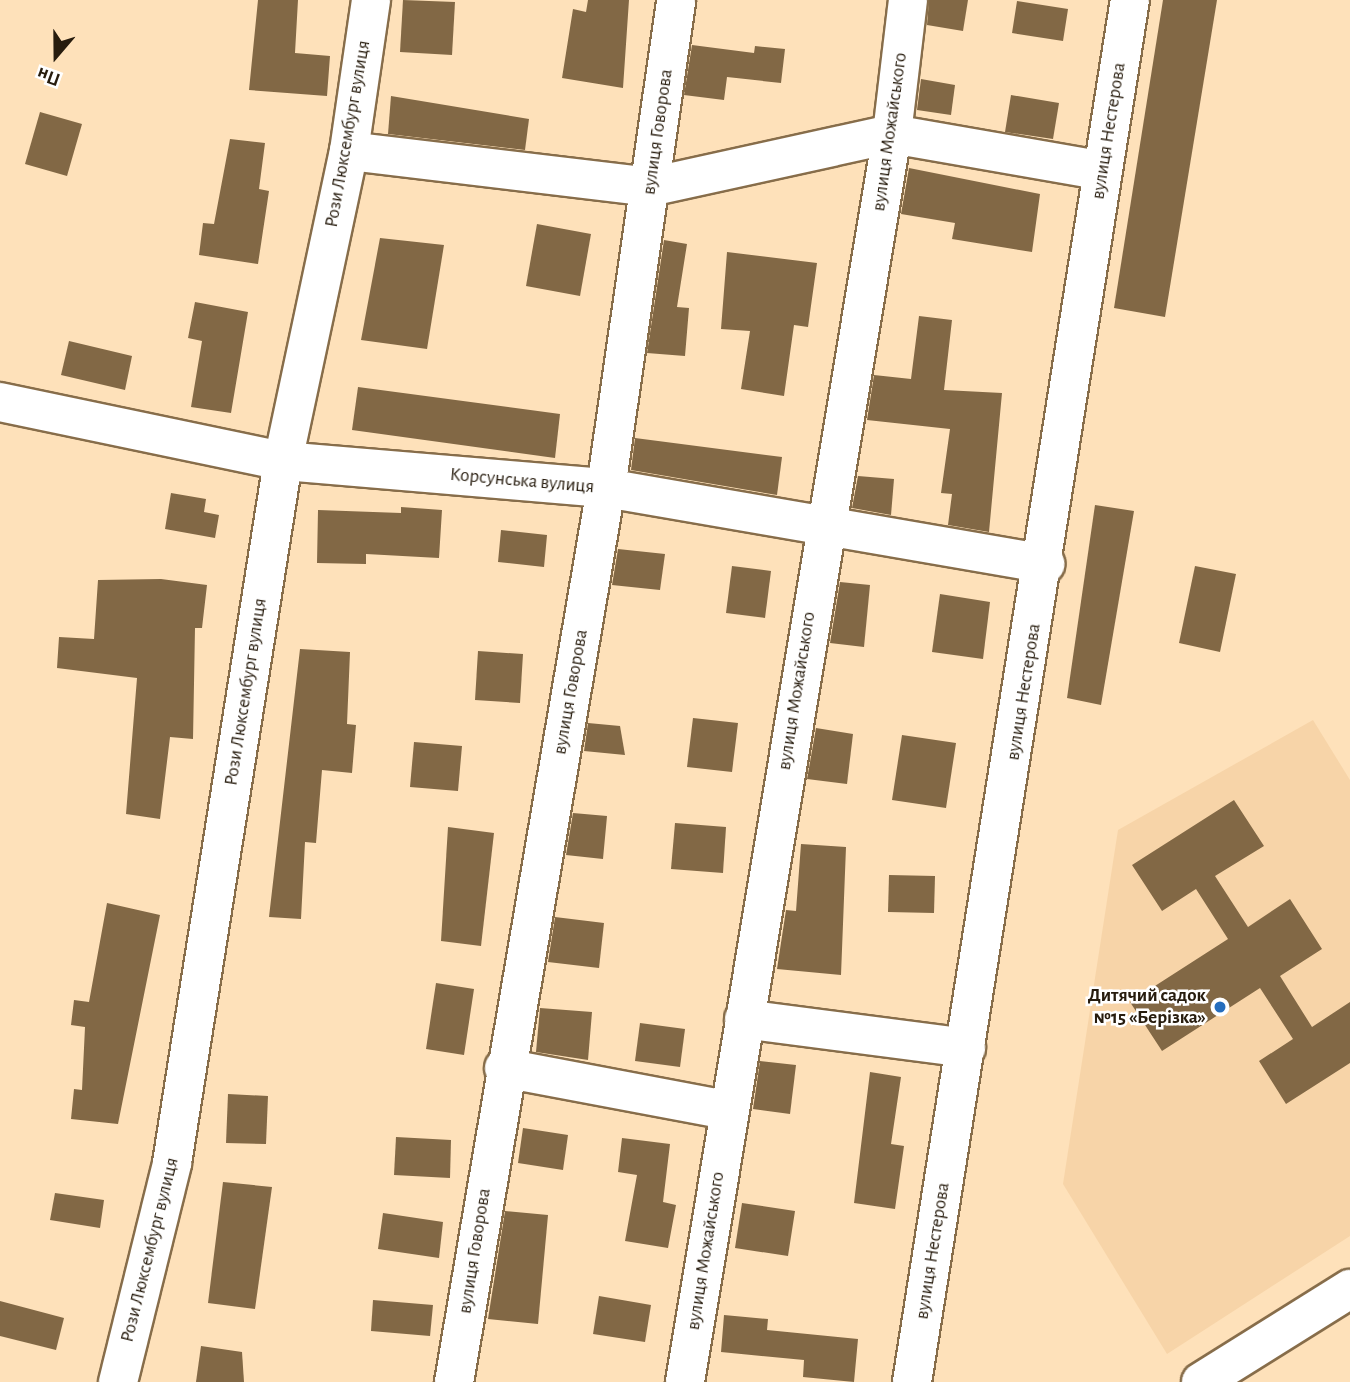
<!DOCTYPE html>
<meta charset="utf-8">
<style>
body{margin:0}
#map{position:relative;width:1350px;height:1382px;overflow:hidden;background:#fee1ba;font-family:"Alegreya Sans",sans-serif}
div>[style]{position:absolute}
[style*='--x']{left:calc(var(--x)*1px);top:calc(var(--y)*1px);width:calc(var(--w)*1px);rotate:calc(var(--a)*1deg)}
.built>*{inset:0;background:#f7d4a8}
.building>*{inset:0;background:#826845}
.roads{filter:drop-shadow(2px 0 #876d4a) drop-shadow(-2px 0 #876d4a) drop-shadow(0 2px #876d4a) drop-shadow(0 -2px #876d4a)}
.minor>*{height:38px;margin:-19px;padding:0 19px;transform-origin:19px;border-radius:19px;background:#fff}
.dots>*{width:19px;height:19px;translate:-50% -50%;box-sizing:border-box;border:4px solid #fff;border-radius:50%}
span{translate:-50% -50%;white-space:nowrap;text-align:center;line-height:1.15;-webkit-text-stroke:5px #fff;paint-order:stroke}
.street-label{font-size:19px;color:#271c0e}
.poi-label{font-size:19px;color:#271c0e;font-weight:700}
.right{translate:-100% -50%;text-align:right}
.north{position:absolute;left:21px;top:21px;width:70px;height:70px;-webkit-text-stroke:5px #fff;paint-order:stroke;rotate:200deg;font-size:19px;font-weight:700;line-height:28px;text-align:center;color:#271c0e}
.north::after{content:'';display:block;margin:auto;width:24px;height:32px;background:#271c0e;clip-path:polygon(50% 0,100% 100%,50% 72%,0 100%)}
</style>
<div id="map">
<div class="built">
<div style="clip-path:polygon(1313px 720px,1350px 780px,1350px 1236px,1167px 1354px,1063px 1184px,1118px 830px)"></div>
</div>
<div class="building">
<div style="clip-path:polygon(258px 0,298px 0,295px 53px,330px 56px,327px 96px,249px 90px)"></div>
<div style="clip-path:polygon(403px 0,455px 2px,452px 55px,400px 52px)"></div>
<div style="clip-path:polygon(588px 0,629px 0,623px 88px,562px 78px,573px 9px,586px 12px)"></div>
<div style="clip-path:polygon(929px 0,968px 0,963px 31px,927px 25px)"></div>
<div style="clip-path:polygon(1163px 0,1217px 0,1165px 317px,1114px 308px)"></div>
<div style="clip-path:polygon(1017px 1px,1068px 9px,1063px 41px,1012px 33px)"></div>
<div style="clip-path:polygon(692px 45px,754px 53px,755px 46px,785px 49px,781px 83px,727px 77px,724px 100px,684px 95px)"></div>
<div style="clip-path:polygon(921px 79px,955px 85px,951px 115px,917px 110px)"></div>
<div style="clip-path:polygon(1011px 95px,1059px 103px,1053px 139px,1005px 132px)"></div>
<div style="clip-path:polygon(391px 96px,529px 119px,525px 150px,388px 134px)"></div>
<div style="clip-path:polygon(40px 112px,82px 124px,67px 176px,25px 164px)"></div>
<div style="clip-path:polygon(230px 139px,265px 143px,259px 189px,269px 191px,258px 264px,199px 255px,203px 223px,214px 224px)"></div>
<div style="clip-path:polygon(909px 168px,1040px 194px,1032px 252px,952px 239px,955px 223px,901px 214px)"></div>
<div style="clip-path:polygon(537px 224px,591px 234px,580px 296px,526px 286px)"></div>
<div style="clip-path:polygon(380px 238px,444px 245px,427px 349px,361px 340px)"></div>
<div style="clip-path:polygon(664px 240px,687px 244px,677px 307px,689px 308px,685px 356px,647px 353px)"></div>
<div style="clip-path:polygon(727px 252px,817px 263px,808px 327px,794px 325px,784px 396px,741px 389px,750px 331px,721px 329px)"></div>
<div style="clip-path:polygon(195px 302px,248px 312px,231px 413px,191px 407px,202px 341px,188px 338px)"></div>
<div style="clip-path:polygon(919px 316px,952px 320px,944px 390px,1002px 393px,989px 532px,948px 525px,952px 494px,941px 493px,950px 429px,867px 420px,874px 375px,911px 379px)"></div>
<div style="clip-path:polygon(69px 341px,132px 356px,125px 390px,61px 375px)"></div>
<div style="clip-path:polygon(358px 387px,560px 414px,555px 458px,352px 430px)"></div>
<div style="clip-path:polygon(635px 438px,782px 457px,777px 495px,631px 470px)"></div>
<div style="clip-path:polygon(858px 476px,894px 479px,891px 515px,852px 508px)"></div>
<div style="clip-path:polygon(171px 493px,206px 499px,204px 512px,219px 515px,215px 538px,165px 529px)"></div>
<div style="clip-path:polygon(1095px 505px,1134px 511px,1101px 705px,1067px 698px)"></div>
<div style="clip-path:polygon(401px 507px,442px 510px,439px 558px,366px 554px,366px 564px,317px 563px,318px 510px,401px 513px)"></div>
<div style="clip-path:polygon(501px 530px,547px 535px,544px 567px,498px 562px)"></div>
<div style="clip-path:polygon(618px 549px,665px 554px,660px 590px,612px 585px)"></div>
<div style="clip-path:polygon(732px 566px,771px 571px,765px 618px,726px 613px)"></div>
<div style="clip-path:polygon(1195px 566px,1236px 574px,1220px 652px,1179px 643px)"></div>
<div style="clip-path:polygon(161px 579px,207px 585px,202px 628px,195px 628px,193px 739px,170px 737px,160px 819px,126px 814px,137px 678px,57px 668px,59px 637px,94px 639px,98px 580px)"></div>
<div style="clip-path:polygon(840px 582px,870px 585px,864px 647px,830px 643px)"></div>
<div style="clip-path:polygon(940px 594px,990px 602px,983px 659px,932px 652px)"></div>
<div style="clip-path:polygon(300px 649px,350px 652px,347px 724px,356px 725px,352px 773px,322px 770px,316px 843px,305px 842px,301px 919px,269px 917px)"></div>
<div style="clip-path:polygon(478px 651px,523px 654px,520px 703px,475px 700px)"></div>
<div style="clip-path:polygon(693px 718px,738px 723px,732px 772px,687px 767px)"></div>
<div style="clip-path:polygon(588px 723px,620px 726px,625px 755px,584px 751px)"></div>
<div style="clip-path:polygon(816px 728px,853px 734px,847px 784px,807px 779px)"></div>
<div style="clip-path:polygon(902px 735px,956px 743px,946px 808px,892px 800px)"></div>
<div style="clip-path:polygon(414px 742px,462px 746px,458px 791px,410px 787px)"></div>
<div style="clip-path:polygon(1234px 800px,1264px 846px,1215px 876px,1248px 927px,1290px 899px,1322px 949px,1280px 976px,1312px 1027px,1350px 1002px,1350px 1063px,1286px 1104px,1259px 1061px,1293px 1039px,1260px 988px,1162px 1051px,1130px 1002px,1228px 939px,1196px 889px,1162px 911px,1132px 865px)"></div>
<div style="clip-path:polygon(573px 813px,607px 816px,603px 859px,566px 855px)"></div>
<div style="clip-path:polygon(675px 823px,726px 827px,723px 873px,671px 869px)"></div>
<div style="clip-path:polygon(448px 827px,494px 833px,481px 946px,441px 941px)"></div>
<div style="clip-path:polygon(801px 844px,846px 847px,841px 975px,777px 969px,786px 910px,796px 911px)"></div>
<div style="clip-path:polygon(889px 875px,935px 876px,934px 913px,888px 912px)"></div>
<div style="clip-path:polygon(107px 903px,160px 915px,118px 1124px,71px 1119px,74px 1089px,82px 1090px,85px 1027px,71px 1025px,74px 1000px,89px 1002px)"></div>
<div style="clip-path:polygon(555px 917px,604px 923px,599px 968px,548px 962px)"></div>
<div style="clip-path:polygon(436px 983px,474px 989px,464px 1055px,426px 1049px)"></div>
<div style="clip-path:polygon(540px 1008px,592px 1012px,588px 1060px,536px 1052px)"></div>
<div style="clip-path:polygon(640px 1023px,685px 1029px,680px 1067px,635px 1061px)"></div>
<div style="clip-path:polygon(760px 1061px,796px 1065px,790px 1114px,753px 1109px)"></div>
<div style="clip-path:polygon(870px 1072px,901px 1077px,891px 1144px,904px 1146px,895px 1209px,854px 1203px)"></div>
<div style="clip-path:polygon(228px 1094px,268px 1096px,266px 1144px,226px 1143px)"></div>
<div style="clip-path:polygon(523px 1128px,568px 1135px,563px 1170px,518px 1163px)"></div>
<div style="clip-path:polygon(396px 1137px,451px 1140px,450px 1178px,394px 1175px)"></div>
<div style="clip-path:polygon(622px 1138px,670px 1144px,663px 1202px,676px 1205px,668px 1248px,625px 1241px,637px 1175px,618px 1172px)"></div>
<div style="clip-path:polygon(223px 1182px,272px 1187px,255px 1309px,208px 1303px)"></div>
<div style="clip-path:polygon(55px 1193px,104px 1200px,100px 1228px,50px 1220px)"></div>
<div style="clip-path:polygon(742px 1203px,795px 1211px,788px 1256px,735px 1248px)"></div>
<div style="clip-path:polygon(505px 1211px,548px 1215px,538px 1324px,488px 1319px)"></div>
<div style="clip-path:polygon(383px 1213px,443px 1222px,439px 1258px,378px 1249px)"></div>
<div style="clip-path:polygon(599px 1296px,651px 1305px,645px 1342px,593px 1334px)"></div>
<div style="clip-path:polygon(373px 1300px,433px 1305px,430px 1336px,371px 1331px)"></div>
<div style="clip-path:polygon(0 1301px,64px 1318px,56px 1350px,0 1336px)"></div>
<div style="clip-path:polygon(724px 1315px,768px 1319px,767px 1330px,858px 1339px,854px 1382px,803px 1377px,804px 1360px,721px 1352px)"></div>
<div style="clip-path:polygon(201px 1346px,242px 1352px,244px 1382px,196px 1382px)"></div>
</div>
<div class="roads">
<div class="minor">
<div style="--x:349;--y:151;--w:303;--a:6.8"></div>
<div style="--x:650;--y:187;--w:248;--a:-12.4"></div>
<div style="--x:892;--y:134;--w:214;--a:9.9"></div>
<div style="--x:0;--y:402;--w:289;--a:11.8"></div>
<div style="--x:283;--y:461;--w:324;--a:4.8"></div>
<div style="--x:606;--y:488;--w:446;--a:9.8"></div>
<div style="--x:744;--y:1019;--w:224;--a:7.4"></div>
<div style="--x:504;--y:1068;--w:227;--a:10.7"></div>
<div style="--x:118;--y:1382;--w:226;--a:-76.1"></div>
<div style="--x:172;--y:1163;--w:711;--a:-81.01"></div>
<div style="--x:283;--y:461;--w:317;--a:-78"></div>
<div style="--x:349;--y:151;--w:153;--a:-81.7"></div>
<div style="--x:454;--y:1382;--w:907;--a:-80.35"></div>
<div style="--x:606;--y:488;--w:493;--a:-81.8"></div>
<div style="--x:685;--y:1382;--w:1265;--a:-80.58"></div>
<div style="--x:892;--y:134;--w:135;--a:-83.2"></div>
<div style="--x:912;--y:1382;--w:1399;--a:-81.04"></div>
<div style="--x:1201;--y:1382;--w:176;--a:-32"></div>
</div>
</div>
<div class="dots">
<div style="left:1220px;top:1007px;background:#256dbd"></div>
</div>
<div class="street-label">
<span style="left:1109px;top:131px;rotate:-81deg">вулиця Нестерова</span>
<span style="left:658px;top:132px;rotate:-82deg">вулиця Говорова</span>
<span style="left:890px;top:132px;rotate:-82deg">вулиця Можайського</span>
<span style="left:348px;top:134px;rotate:-80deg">Рози Люксембург вулиця</span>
<span style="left:522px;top:481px;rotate:5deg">Корсунська вулиця</span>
<span style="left:797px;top:691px;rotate:-81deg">вулиця Можайського</span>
<span style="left:246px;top:692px;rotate:-81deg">Рози Люксембург вулиця</span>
<span style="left:571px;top:692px;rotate:-80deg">вулиця Говорова</span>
<span style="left:1024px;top:692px;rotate:-81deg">вулиця Нестерова</span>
<span style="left:150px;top:1250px;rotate:-76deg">Рози Люксембург вулиця</span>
<span style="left:475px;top:1251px;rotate:-81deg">вулиця Говорова</span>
<span style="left:706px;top:1251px;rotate:-81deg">вулиця Можайського</span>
<span style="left:933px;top:1251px;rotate:-81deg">вулиця Нестерова</span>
</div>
<div class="poi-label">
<span class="right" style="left:1206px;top:1007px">Дитячий садок<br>№15 «Берізка»</span>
</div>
<div class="north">Пн</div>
</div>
